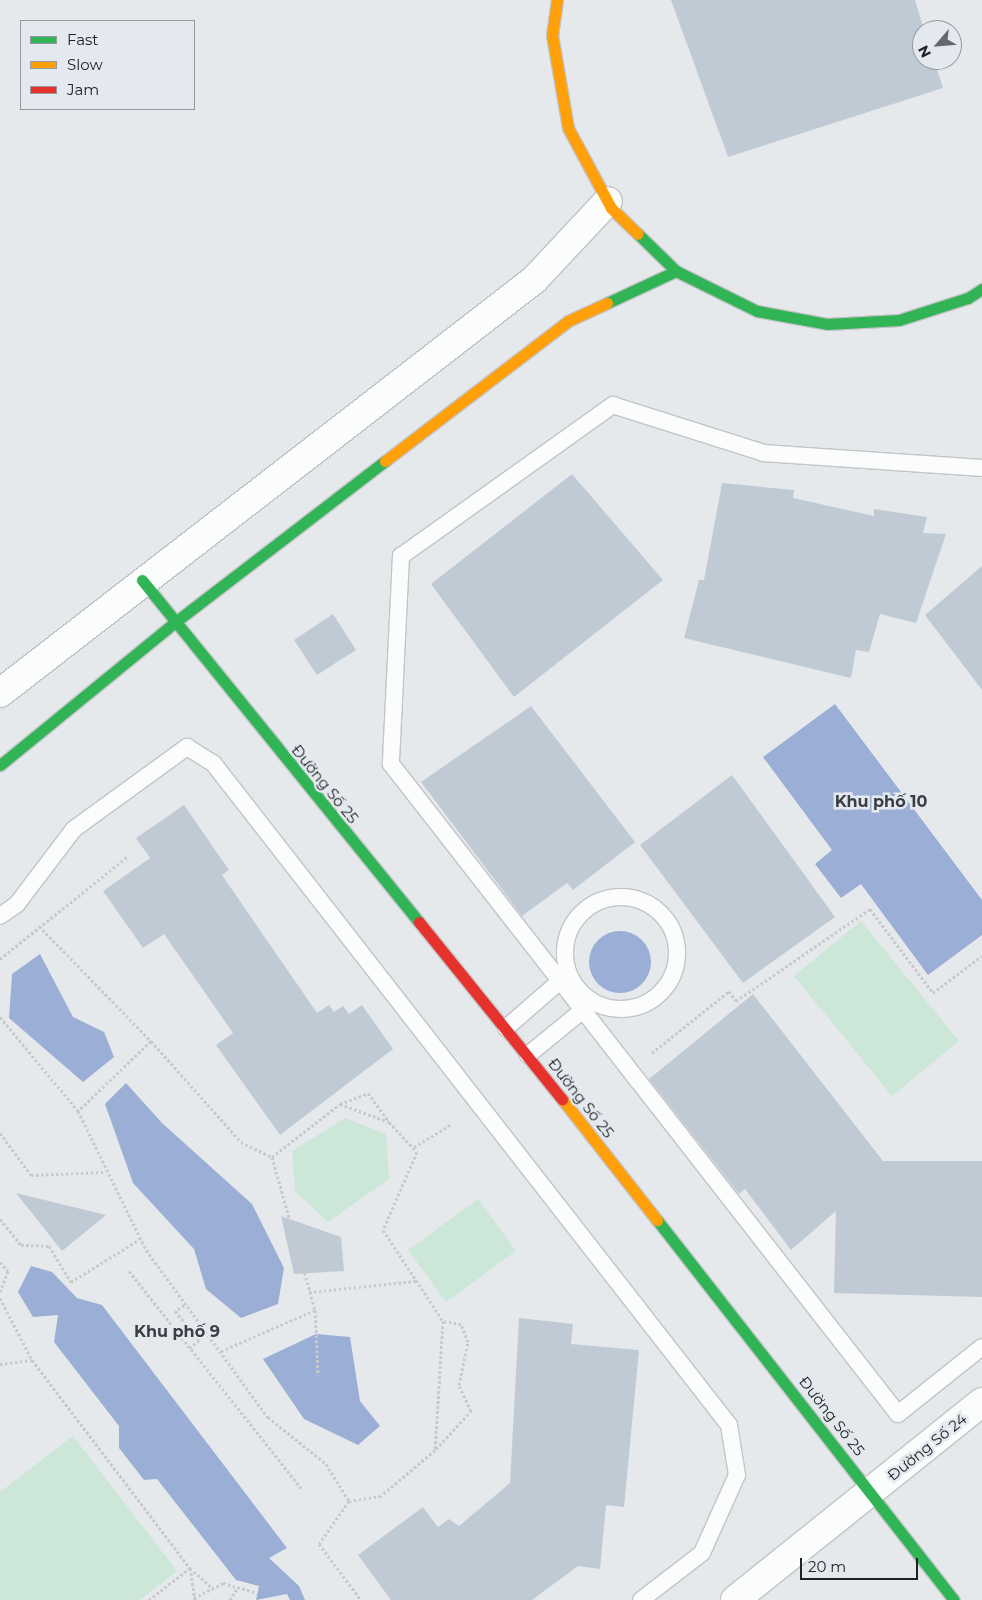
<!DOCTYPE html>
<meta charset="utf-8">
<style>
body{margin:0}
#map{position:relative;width:982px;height:1600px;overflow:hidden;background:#e6e9ec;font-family:Montserrat,sans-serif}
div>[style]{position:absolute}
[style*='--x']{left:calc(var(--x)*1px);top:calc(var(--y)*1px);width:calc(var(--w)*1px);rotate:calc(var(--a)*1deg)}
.green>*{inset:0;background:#cce7d8}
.water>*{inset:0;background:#9baed6}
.round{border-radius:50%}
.building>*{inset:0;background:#c0cad5}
.path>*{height:3px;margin-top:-1.5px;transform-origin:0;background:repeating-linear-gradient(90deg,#c8c9ca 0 2.5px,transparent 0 5px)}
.roads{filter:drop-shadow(1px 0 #c3c4c7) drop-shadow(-1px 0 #c3c4c7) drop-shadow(0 1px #c3c4c7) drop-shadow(0 -1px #c3c4c7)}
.lane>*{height:16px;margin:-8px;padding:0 8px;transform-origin:8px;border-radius:8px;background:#fbfcfc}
.lane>.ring{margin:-8px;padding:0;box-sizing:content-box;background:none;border:16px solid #fbfcfc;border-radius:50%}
.street>*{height:28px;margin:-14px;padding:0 14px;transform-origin:14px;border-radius:14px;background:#fbfcfc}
.fast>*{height:11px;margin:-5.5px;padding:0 5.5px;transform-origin:5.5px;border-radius:5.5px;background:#30b455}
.slow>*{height:11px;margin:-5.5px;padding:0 5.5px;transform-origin:5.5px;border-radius:5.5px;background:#ff9f0a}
.jam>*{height:11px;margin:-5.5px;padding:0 5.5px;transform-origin:5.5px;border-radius:5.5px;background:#e5322d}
span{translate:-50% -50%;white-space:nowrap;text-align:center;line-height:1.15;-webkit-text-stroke:5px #e3e9ef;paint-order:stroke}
.street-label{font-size:15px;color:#202225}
.neighbourhood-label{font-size:16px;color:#3a3f43;font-weight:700}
.legend{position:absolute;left:20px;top:20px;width:175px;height:90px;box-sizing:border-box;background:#e3e9ef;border:1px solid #95999e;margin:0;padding:6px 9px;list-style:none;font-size:15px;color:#202225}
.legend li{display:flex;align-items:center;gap:10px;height:25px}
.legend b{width:25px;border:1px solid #95999e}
.north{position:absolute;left:912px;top:20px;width:50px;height:50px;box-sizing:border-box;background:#e3e9ef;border:1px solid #95999e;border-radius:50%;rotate:243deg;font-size:14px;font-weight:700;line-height:20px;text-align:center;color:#202225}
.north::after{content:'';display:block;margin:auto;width:18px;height:22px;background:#65686b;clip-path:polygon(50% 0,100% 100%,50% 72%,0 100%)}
.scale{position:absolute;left:800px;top:1558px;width:118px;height:22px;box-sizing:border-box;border:2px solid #202225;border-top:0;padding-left:6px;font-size:15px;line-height:18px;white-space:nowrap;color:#202225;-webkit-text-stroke:4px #e3e9ef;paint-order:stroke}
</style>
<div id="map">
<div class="green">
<div style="clip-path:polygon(861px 921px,959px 1041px,892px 1096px,794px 976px)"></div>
<div style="clip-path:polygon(345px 1118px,386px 1134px,389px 1179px,328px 1222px,295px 1191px,292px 1151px)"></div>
<div style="clip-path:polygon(478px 1199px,516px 1251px,446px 1302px,408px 1250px)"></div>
<div style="clip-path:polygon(73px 1436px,177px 1571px,140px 1600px,0 1600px,0 1492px)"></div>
</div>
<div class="water">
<div style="clip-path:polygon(835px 704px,982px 900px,982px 935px,928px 975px,861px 884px,841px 898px,815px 864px,832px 850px,763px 757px)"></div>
<div class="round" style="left:589px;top:931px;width:62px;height:62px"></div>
<div style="clip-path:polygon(40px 954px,73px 1017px,104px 1032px,114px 1057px,83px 1082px,9px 1018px,12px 974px)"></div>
<div style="clip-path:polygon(126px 1083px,162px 1123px,252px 1204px,284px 1268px,278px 1304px,241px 1318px,206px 1289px,194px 1249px,133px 1183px,105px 1104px)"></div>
<div style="clip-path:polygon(31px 1266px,52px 1272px,77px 1298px,102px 1305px,287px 1548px,269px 1558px,299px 1586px,305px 1600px,290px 1600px,287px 1594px,256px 1600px,259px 1586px,236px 1580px,157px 1479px,144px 1480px,119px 1448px,119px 1426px,54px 1342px,58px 1315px,33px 1317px,18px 1292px)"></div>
<div style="clip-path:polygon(316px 1334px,350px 1337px,360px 1401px,380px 1426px,358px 1445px,304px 1419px,263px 1359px)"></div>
</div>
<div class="building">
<div style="clip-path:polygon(671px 0,915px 0,924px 30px,922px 60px,934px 60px,943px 88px,728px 157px)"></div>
<div style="clip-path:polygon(572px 474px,663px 580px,514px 697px,431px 584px)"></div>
<div style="clip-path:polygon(722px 483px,794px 490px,793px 498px,874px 516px,874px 509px,927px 517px,923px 533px,946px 534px,916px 623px,880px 614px,869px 652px,856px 650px,851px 678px,684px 638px,699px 580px,704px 580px)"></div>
<div style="clip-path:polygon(982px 566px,982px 690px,925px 615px)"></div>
<div style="clip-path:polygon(333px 614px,356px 650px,317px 675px,294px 640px)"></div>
<div style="clip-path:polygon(531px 706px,635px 842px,573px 890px,567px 883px,522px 916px,421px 782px)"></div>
<div style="clip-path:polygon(732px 775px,835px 917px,743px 983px,640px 845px)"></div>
<div style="clip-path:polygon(184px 805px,229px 870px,222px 875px,317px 1013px,329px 1005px,334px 1012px,343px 1006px,349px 1014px,362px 1005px,393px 1049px,280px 1135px,216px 1045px,233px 1033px,164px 934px,143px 948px,103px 891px,150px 858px,136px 838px)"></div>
<div style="clip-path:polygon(753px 994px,883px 1161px,982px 1161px,982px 1297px,834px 1293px,836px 1211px,791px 1250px,745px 1189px,739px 1194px,649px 1079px)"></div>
<div style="clip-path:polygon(16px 1193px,106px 1215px,62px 1251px)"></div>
<div style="clip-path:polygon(281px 1216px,341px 1237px,344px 1271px,294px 1274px)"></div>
<div style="clip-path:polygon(519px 1318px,573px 1324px,571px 1344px,639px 1350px,624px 1507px,606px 1505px,600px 1569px,578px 1566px,532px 1600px,391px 1600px,358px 1555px,423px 1507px,438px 1527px,449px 1519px,459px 1526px,510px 1483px)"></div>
</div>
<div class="path">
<div style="--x:39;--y:926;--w:161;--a:45.8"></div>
<div style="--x:151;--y:1041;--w:101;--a:136.2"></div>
<div style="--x:78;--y:1111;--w:155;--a:63.9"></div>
<div style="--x:146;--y:1250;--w:207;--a:53.9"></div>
<div style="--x:268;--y:1417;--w:75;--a:39"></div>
<div style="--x:326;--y:1464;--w:44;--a:58.1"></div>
<div style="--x:349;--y:1501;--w:52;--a:124.9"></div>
<div style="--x:319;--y:1544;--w:70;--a:53.1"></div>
<div style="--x:0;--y:959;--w:164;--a:-38.8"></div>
<div style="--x:0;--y:1017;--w:122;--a:50.3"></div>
<div style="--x:151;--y:1041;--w:135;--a:48.3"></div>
<div style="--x:241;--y:1142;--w:34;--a:26"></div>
<div style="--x:272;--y:1157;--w:159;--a:74.3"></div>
<div style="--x:315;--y:1310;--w:105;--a:156.4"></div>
<div style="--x:652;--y:1053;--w:99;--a:-38.8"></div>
<div style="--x:729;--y:991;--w:12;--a:55"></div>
<div style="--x:736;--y:1001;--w:163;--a:-34.5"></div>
<div style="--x:870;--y:909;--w:105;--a:53.1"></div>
<div style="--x:933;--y:993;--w:61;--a:-37.1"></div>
<div style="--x:340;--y:1104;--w:30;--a:-21"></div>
<div style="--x:368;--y:1093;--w:34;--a:54"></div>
<div style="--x:0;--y:1133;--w:52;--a:53.6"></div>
<div style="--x:31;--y:1175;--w:73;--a:-2.4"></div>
<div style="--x:414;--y:1147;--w:44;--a:-31.2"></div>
<div style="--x:272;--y:1157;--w:86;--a:-37.9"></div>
<div style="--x:340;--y:1104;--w:52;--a:20.2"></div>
<div style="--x:389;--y:1122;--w:41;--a:47"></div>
<div style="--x:417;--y:1152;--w:85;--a:113.6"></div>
<div style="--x:383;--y:1230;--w:109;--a:56.6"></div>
<div style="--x:443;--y:1321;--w:129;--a:93.5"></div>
<div style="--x:435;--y:1450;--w:71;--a:139.6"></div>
<div style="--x:381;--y:1496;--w:32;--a:171"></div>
<div style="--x:0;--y:1219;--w:33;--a:51"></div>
<div style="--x:21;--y:1245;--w:28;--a:2"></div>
<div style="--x:49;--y:1246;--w:42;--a:58.6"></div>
<div style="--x:71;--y:1282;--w:81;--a:-31.9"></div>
<div style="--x:0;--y:1262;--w:12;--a:48"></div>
<div style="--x:8;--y:1271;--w:22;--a:111"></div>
<div style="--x:129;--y:1271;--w:277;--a:51.6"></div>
<div style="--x:309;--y:1292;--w:108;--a:-5.9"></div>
<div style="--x:0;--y:1298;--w:70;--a:62.7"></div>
<div style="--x:184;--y:1305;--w:11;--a:146"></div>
<div style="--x:175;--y:1311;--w:38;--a:50"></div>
<div style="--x:199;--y:1340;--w:12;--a:138"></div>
<div style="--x:315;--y:1310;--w:65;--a:87.4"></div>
<div style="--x:0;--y:1364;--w:32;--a:-7"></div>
<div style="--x:32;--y:1360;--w:261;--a:52.8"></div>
<div style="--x:190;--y:1568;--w:32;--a:81"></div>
<div style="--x:436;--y:1449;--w:52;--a:-47.4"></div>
<div style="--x:471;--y:1411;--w:29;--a:-115"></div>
<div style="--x:459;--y:1385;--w:44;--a:-78.2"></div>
<div style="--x:468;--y:1342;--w:19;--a:-111"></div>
<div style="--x:461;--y:1324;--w:18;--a:-171"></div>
<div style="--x:194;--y:1598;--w:33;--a:-27"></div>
<div style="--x:223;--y:1583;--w:36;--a:16"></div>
<div style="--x:149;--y:1600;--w:52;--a:-38"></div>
<div style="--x:190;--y:1568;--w:31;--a:42"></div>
<div style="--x:230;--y:1600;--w:13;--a:-58"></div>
</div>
<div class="roads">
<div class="lane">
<div style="--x:982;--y:468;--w:219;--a:-176.1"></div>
<div style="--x:764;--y:453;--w:158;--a:-162.4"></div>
<div style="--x:613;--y:405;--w:260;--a:144.5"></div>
<div style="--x:401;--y:556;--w:208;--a:92.8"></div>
<div style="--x:391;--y:764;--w:824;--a:52.05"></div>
<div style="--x:898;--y:1414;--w:107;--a:-38.6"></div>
<div class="ring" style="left:565px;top:897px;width:96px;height:96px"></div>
<div style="--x:0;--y:916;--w:21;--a:-35"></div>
<div style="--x:17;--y:904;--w:94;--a:-52.8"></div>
<div style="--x:74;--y:829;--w:140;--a:-36"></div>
<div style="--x:187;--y:747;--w:31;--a:32"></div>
<div style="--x:213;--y:763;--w:839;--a:52.07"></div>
<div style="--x:729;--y:1425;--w:51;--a:80.9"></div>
<div style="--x:737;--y:1475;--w:85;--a:114.2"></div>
<div style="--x:702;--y:1553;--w:77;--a:142.4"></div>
<div style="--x:506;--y:1028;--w:72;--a:-41"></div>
<div style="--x:528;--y:1055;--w:71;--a:-39.3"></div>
</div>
<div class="street">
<div style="--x:0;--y:693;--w:675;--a:-37.72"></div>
<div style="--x:534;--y:280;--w:108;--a:-46.9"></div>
<div style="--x:735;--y:1600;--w:317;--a:-38.7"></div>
</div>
<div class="fast">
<div style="--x:638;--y:234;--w:53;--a:44.2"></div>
<div style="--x:676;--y:271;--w:90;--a:26.3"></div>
<div style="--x:757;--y:311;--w:71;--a:10.5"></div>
<div style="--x:827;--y:324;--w:72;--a:-3.2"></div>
<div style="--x:899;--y:320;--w:72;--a:-17.7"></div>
<div style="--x:968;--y:298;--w:17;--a:-33"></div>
<div style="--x:607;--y:303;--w:76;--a:-24.9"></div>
<div style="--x:142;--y:580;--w:440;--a:51"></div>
<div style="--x:0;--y:765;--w:225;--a:-39.2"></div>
<div style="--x:174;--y:623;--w:266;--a:-37.5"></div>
<div style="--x:657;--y:1220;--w:482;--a:52"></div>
</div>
<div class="slow">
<div style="--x:557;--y:0;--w:35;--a:98"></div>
<div style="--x:552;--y:35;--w:94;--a:80.2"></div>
<div style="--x:568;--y:128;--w:91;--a:61.7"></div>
<div style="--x:611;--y:208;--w:37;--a:44"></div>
<div style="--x:385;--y:461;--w:230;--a:-37.4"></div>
<div style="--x:568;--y:321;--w:43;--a:-24.8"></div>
<div style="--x:562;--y:1099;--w:154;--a:51.9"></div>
</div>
<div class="jam">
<div style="--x:419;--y:922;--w:228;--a:51.1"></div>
</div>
</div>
<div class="street-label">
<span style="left:325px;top:784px;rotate:51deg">Đường Số 25</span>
<span style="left:581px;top:1098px;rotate:52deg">Đường Số 25</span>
<span style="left:832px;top:1416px;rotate:52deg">Đường Số 25</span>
<span style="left:927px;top:1447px;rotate:-39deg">Đường Số 24</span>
</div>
<div class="neighbourhood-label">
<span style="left:881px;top:802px">Khu phố 10</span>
<span style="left:177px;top:1332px">Khu phố 9</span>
</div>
<ul class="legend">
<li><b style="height:6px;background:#30b455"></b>Fast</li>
<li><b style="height:6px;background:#ff9f0a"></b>Slow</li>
<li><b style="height:6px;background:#e5322d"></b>Jam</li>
</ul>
<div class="north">N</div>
<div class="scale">20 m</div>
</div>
